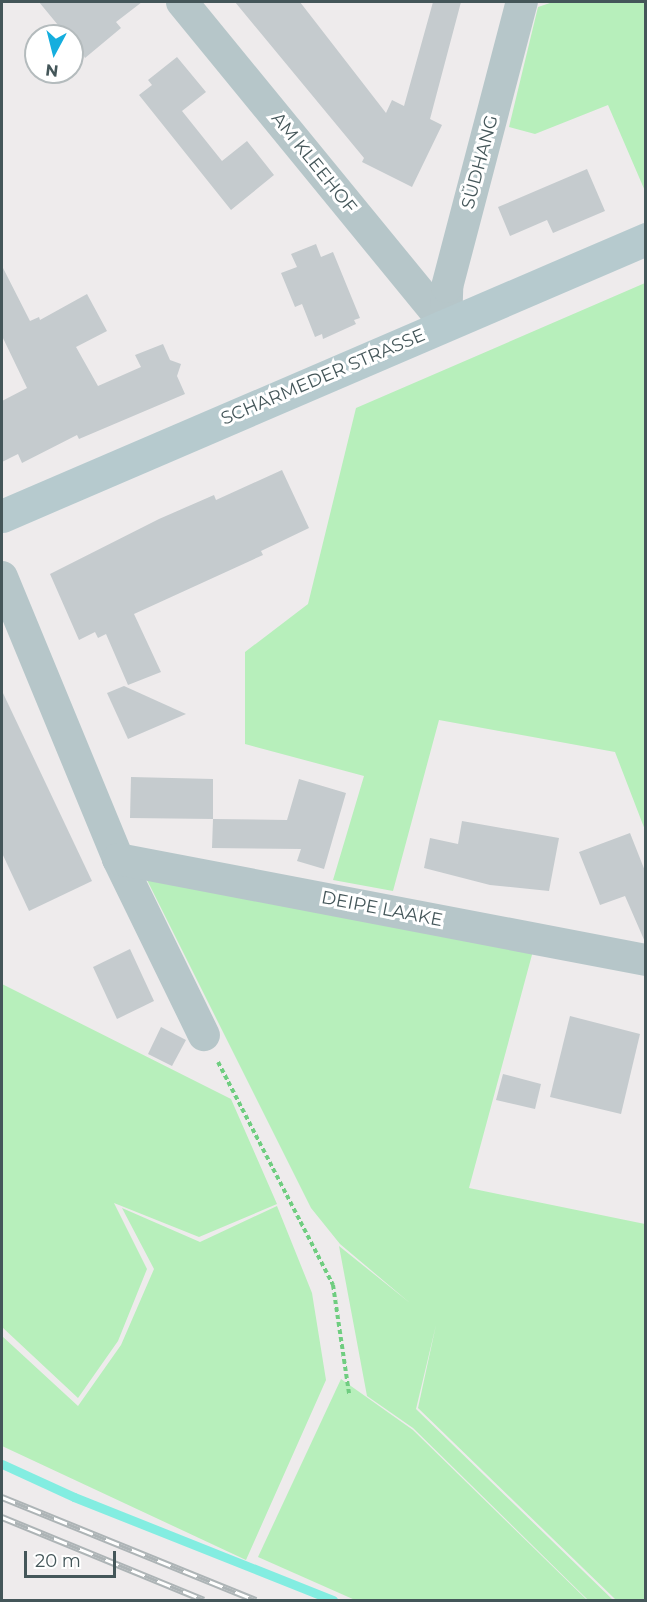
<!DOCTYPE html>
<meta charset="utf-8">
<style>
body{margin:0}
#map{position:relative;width:647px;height:1602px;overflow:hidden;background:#eeebec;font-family:Montserrat,sans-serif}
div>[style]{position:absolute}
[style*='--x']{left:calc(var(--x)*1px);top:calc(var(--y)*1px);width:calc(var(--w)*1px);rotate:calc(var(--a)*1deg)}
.green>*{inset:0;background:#b7efbb}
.stream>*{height:9px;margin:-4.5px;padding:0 4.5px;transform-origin:4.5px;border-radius:4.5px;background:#83ede1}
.building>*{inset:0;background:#c5cbce}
.path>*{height:4px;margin-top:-2px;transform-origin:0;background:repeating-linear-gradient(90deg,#6fcd80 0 4.5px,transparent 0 7.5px)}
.street>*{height:32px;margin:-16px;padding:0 16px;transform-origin:16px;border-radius:16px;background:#b6c6c9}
.secondary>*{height:33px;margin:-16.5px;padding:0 16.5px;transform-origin:16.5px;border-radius:16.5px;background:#b6cace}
.rail>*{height:7px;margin-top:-3.5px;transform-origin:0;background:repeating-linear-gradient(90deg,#fff 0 14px,#adb4b6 0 28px);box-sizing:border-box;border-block:2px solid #adb4b6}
span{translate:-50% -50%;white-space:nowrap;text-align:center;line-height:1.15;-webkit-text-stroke:6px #fff;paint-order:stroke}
.street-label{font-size:18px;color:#445659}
.frame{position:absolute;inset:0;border:3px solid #445659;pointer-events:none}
.north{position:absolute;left:24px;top:24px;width:60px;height:60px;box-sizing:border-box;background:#fff;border:2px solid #b4bbbd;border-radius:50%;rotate:187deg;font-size:16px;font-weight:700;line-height:24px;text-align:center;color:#445659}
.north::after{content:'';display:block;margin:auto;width:21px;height:27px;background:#15aede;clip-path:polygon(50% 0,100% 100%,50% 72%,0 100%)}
.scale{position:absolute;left:24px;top:1551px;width:92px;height:27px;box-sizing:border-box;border:3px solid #445659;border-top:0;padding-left:8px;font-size:18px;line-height:21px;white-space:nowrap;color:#445659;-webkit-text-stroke:4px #fff;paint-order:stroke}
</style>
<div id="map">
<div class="green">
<div style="clip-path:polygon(553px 2px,645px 2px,645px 191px,608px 105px,535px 134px,509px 127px,538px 7px)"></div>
<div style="clip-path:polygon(645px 283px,645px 830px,615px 752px,439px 720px,393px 891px,333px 880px,364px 776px,245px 744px,245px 652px,308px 604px,356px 408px)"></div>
<div style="clip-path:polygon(146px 878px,533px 951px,469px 1188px,645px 1224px,645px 1600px,616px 1600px,418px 1408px,436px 1325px,416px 1409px,613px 1600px,588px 1600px,413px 1428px,367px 1396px,339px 1246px,410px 1303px,340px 1244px,311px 1208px)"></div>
<div style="clip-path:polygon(2px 984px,231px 1099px,277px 1204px,199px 1237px,114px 1203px,147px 1269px,118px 1341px,78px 1398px,2px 1327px)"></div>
<div style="clip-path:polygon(277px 1206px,312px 1293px,326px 1380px,246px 1560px,2px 1446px,2px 1336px,78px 1406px,121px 1345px,154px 1269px,122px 1208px,200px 1242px)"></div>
<div style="clip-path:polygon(341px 1379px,413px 1430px,587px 1600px,355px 1600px,258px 1557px)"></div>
</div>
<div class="stream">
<div style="--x:2;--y:1464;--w:79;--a:24.6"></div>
<div style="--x:74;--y:1497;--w:279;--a:21.7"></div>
</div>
<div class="building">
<div style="clip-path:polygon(39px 2px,142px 2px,116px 22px,121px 28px,85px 58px,72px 36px,67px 36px)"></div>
<div style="clip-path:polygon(235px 2px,300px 2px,386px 113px,392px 100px,404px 106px,433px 2px,461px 2px,430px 119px,442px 125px,412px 187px,362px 162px,364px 158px)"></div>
<div style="clip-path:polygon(177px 57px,206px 92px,182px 111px,222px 161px,247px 141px,274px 175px,231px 210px,139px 95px,152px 85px,148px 80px)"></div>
<div style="clip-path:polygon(587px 169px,605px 211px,553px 233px,547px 220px,510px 236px,498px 207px)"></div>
<div style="clip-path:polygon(316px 244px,321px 257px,333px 252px,360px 318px,354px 320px,356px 324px,323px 339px,322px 334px,315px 337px,302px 304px,295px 307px,281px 273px,297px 267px,291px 254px)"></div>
<div style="clip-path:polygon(2px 266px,30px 321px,39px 317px,40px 320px,87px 294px,107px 331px,76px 347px,98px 386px,141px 367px,135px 355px,163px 344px,170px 360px,181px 364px,177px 376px,185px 394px,79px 439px,77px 435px,22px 463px,18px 454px,2px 462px,2px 401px,27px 388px,2px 336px)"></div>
<div style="clip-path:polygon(282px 470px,309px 528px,261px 551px,263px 555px,134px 614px,161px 672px,128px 685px,106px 634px,98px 638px,95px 632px,79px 640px,50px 574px,159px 519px,214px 495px,216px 500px)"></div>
<div style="clip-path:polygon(124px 686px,186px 714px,128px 739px,107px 693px)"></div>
<div style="clip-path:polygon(2px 691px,92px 881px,29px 911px,2px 853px)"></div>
<div style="clip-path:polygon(131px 777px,213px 779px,213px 819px,130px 818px)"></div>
<div style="clip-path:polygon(299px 779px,346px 793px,324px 869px,297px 861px,301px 849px,212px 848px,213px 819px,287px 820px)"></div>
<div style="clip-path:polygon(462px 821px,559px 838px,549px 891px,490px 885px,424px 868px,430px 838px,458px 844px)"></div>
<div style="clip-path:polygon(630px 833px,645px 871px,645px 942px,625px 896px,600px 905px,579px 852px)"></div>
<div style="clip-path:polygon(130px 949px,154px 1001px,117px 1019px,93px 967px)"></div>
<div style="clip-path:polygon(570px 1016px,640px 1034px,621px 1114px,550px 1097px)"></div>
<div style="clip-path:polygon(161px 1027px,186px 1040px,172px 1066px,148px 1054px)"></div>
<div style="clip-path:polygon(503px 1074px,541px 1084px,535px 1109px,496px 1100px)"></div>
</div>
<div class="path">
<div style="--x:218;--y:1062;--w:251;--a:62.7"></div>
<div style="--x:333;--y:1285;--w:110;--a:81.6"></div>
</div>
<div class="street">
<div style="--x:182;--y:2;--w:416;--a:50.7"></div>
<div style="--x:446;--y:324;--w:37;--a:-88"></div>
<div style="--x:447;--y:287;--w:295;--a:-75.3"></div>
<div style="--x:2;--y:577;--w:305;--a:67.6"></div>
<div style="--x:118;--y:859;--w:196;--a:64"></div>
<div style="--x:118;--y:859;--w:538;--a:10.83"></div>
</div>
<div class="secondary">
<div style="--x:2;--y:516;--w:701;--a:-23.27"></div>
</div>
<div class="rail">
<div style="--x:2;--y:1497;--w:274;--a:22.1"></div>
<div style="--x:2;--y:1517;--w:218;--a:22.3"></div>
</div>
<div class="street-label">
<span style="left:480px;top:162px;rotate:-75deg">SÜDHANG</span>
<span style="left:314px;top:163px;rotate:51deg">AM KLEEHOF</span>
<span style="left:323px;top:377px;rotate:-23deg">SCHARMEDER STRASSE</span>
<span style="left:382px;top:909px;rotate:11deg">DEIPE LAAKE</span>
</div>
<div class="frame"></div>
<div class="north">N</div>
<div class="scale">20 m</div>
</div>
